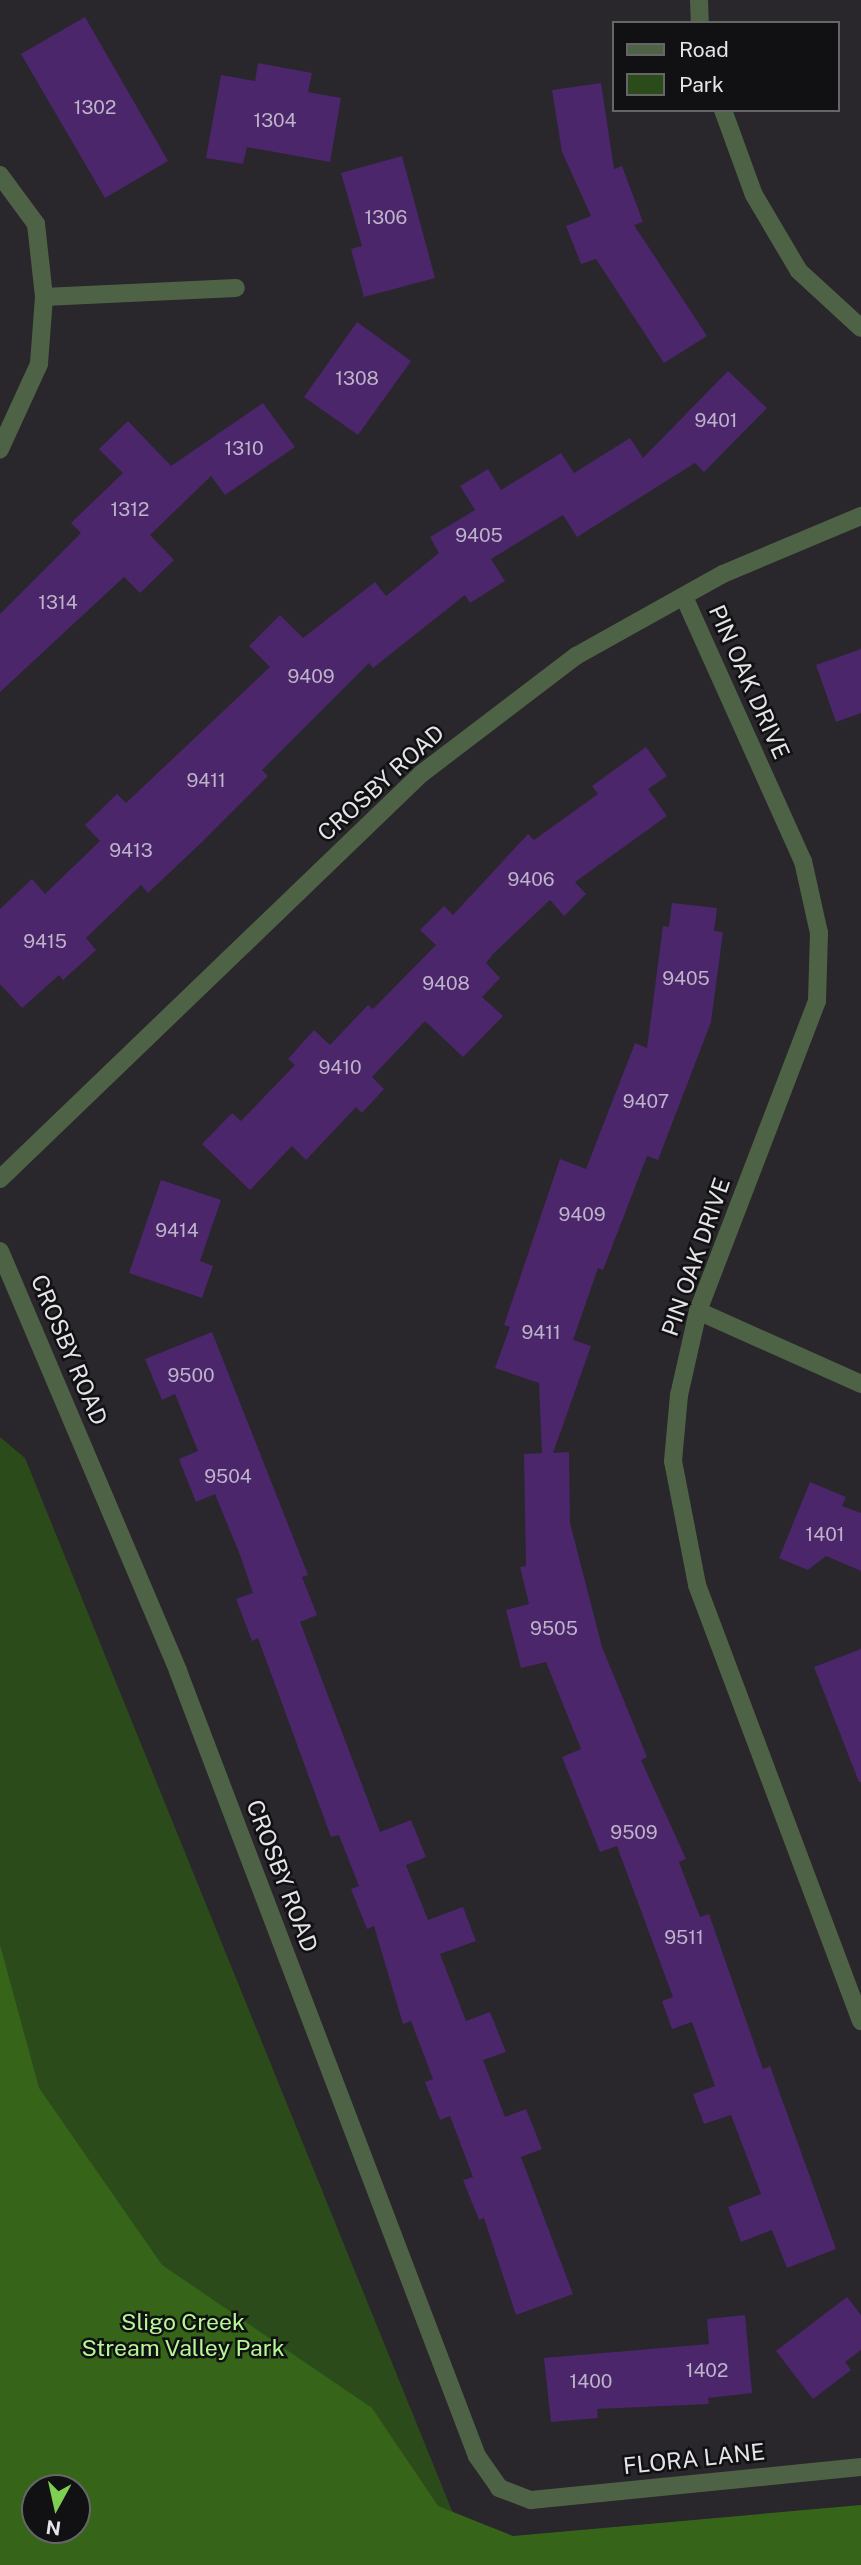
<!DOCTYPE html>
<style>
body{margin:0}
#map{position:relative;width:861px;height:2565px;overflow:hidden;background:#29262c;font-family:"Public Sans",sans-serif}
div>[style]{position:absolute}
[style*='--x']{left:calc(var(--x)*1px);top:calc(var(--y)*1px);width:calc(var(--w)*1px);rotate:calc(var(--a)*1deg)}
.green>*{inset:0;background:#2b4c1a}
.forest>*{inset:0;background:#36651a}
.building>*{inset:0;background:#4b266b}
.lane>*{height:18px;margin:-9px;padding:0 9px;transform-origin:9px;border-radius:9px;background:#4e6345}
.street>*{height:18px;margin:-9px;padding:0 9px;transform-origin:9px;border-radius:9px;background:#4e6345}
span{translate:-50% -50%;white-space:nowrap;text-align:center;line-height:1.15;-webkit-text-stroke:5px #111012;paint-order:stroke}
.number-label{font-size:19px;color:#beb4c9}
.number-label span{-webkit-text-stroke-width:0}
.street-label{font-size:23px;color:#e5e4e8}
.park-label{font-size:23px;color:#b5f994}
.legend{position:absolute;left:612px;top:21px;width:228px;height:91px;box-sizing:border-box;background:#111012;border:2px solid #666568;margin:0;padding:9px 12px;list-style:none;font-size:21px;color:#e5e4e8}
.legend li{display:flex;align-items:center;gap:14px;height:35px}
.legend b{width:35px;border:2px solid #666568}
.north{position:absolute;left:21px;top:2474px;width:70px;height:70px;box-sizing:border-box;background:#111012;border:2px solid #666568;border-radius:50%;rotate:188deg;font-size:19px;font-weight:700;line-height:28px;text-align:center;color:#e5e4e8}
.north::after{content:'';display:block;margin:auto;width:24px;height:32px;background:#7fd052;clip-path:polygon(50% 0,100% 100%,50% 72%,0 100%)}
</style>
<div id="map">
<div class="green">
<div style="clip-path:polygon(evenodd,0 1437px,25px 1458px,474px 2565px,0 2565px,0 1437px,35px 2488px,77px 2488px,77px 2530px,35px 2530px,35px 2488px)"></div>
</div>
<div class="forest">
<div style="clip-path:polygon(evenodd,0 1945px,39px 2088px,162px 2265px,372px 2408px,438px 2506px,513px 2536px,861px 2505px,861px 2565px,0 2565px,0 1945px,35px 2488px,77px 2488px,77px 2530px,35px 2530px,35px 2488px)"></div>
</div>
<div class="building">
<div style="clip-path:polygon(85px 17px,168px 161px,105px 198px,21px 54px)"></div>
<div style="clip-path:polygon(258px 63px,312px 73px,308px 92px,341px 98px,330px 162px,247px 147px,243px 164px,206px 158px,221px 75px,255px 81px)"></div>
<div style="clip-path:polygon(601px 83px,614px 169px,622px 166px,643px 222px,634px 225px,707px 336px,664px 363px,596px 259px,581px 264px,566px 226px,591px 216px,562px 152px,552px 90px)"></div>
<div style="clip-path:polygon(402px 156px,435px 278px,364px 297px,351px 249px,362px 246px,341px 173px)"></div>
<div style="clip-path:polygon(357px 322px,411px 361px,358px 435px,304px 397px)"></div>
<div style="clip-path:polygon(728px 371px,767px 408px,704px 472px,695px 463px,577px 537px,563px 515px,491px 559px,505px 581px,470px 603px,465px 595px,373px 668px,369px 663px,262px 770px,268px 776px,201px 843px,148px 893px,141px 885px,86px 938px,96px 950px,63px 980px,59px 975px,22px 1008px,0 984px,0 909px,32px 879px,45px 894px,100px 841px,85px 825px,117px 794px,126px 803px,270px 667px,249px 646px,280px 615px,303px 638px,375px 582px,386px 596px,439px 553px,430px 537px,475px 510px,460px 486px,488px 469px,501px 490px,561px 453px,574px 473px,630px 438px,643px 458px)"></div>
<div style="clip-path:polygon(263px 403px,295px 447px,225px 495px,211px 476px,150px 535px,174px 560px,140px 593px,124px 577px,0 692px,0 614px,81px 533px,71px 523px,123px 473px,99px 449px,128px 421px,171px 466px)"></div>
<div style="clip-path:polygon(861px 649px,861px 713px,836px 722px,816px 665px)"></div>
<div style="clip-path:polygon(646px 747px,667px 776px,648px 789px,667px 816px,575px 882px,586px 894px,564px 916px,550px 900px,493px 954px,486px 963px,500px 978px,482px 997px,503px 1016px,463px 1057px,425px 1021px,372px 1077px,384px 1089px,362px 1113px,356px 1107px,306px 1160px,292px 1146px,250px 1190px,202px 1144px,232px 1113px,241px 1121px,295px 1065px,288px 1059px,314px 1030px,330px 1045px,368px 1005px,373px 1009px,436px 945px,420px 930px,444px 906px,453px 915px,528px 834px,534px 840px,598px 794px,592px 786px)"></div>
<div style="clip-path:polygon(672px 903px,717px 908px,714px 931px,723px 932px,711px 1022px,658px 1160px,647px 1156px,603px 1270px,598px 1268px,573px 1340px,591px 1346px,553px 1453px,569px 1452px,570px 1523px,602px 1647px,647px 1757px,641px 1760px,686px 1859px,679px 1862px,700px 1917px,709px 1914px,763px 2069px,770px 2066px,836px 2249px,787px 2268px,772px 2230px,741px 2242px,728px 2207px,761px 2194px,731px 2115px,704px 2124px,693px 2094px,715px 2086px,692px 2022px,672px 2029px,662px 2001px,673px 1997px,617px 1846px,600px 1852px,562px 1757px,581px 1749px,546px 1662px,521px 1668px,506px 1610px,529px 1604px,520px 1567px,526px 1566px,524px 1454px,542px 1453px,539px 1383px,495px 1368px,510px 1327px,504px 1325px,560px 1159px,586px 1169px,635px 1043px,647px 1048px,663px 926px,669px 927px)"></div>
<div style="clip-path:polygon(161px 1180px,221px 1200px,200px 1261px,213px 1266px,202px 1298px,129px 1273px)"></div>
<div style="clip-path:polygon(212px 1332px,308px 1575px,302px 1577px,317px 1615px,300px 1622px,380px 1832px,411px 1820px,426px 1857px,406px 1865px,428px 1920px,463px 1907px,476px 1941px,440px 1954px,466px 2021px,490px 2012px,506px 2052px,483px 2060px,505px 2117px,526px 2109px,542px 2149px,521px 2157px,573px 2294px,516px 2315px,484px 2218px,479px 2220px,463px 2180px,473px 2177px,450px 2116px,440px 2120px,425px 2082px,433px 2079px,411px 2021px,403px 2024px,374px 1926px,367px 1929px,351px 1889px,359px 1886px,339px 1835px,331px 1837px,258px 1638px,252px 1641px,236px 1599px,253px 1593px,240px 1555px,215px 1494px,196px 1502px,179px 1459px,198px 1451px,175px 1394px,162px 1400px,145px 1359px)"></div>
<div style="clip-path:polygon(810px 1482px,846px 1497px,842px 1506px,861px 1513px,861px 1571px,826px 1556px,808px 1570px,779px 1558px)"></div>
<div style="clip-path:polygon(861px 1649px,861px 1782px,859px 1782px,814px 1667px)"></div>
<div style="clip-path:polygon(847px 2297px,861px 2315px,861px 2350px,845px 2362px,851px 2370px,813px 2399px,776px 2351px)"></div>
<div style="clip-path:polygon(745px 2315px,752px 2393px,708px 2398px,709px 2404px,597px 2409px,598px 2418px,551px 2422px,544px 2358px,709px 2344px,707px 2319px)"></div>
</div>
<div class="lane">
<div style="--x:44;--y:297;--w:192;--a:-2.7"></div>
</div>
<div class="street">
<div style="--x:699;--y:0;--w:23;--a:88"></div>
<div style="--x:723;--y:110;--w:90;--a:70"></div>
<div style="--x:754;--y:195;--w:88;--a:59.4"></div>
<div style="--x:799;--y:271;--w:84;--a:42.6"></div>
<div style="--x:0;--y:175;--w:61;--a:53.7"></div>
<div style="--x:36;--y:224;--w:73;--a:83.7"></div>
<div style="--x:44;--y:297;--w:67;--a:94.3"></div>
<div style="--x:39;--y:364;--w:94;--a:114.6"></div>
<div style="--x:685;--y:599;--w:287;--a:65.8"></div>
<div style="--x:803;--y:861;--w:74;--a:77.5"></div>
<div style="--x:819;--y:933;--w:68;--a:91.7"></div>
<div style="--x:817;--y:1001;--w:332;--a:111"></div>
<div style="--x:698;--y:1311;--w:86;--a:102.7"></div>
<div style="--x:679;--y:1395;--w:66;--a:95.2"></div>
<div style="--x:673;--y:1461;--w:126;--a:79"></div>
<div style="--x:697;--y:1585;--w:466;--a:69.4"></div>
<div style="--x:0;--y:1179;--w:584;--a:-43.89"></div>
<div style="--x:421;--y:774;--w:195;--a:-37.3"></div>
<div style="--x:576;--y:656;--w:168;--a:-29.2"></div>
<div style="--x:723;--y:574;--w:150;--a:-22.8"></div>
<div style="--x:0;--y:1251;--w:456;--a:67"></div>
<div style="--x:178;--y:1671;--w:840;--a:69.15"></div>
<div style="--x:477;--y:2456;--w:39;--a:55"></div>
<div style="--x:499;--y:2488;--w:34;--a:21"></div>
<div style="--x:531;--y:2500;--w:332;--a:-5.7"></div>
<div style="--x:698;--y:1311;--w:179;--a:24.1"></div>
</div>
<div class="number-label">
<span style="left:95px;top:108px">1302</span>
<span style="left:275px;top:121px">1304</span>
<span style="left:386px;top:218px">1306</span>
<span style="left:357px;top:379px">1308</span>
<span style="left:716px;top:421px">9401</span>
<span style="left:244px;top:449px">1310</span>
<span style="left:130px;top:510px">1312</span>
<span style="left:479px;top:536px">9405</span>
<span style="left:58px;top:603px">1314</span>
<span style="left:311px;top:677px">9409</span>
<span style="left:206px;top:781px">9411</span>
<span style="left:131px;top:851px">9413</span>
<span style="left:531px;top:880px">9406</span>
<span style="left:45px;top:942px">9415</span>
<span style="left:686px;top:979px">9405</span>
<span style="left:446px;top:984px">9408</span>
<span style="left:340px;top:1068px">9410</span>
<span style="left:646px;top:1102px">9407</span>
<span style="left:582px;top:1215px">9409</span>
<span style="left:177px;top:1231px">9414</span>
<span style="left:541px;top:1333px">9411</span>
<span style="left:191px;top:1376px">9500</span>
<span style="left:228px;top:1477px">9504</span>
<span style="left:825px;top:1535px">1401</span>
<span style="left:554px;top:1629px">9505</span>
<span style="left:634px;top:1833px">9509</span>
<span style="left:684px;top:1938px">9511</span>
<span style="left:707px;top:2371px">1402</span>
<span style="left:591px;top:2382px">1400</span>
</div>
<div class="street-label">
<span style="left:749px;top:682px;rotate:66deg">PIN OAK DRIVE</span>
<span style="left:381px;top:783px;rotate:-42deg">CROSBY ROAD</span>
<span style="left:696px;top:1257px;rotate:-71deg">PIN OAK DRIVE</span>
<span style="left:69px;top:1350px;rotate:67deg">CROSBY ROAD</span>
<span style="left:282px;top:1876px;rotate:69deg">CROSBY ROAD</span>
<span style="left:694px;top:2459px;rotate:-6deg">FLORA LANE</span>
</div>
<div class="park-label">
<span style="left:183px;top:2335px">Sligo Creek<br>Stream Valley Park</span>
</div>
<ul class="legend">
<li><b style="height:9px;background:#4e6345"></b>Road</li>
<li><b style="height:19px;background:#2b4c1a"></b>Park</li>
</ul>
<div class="north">N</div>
</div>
